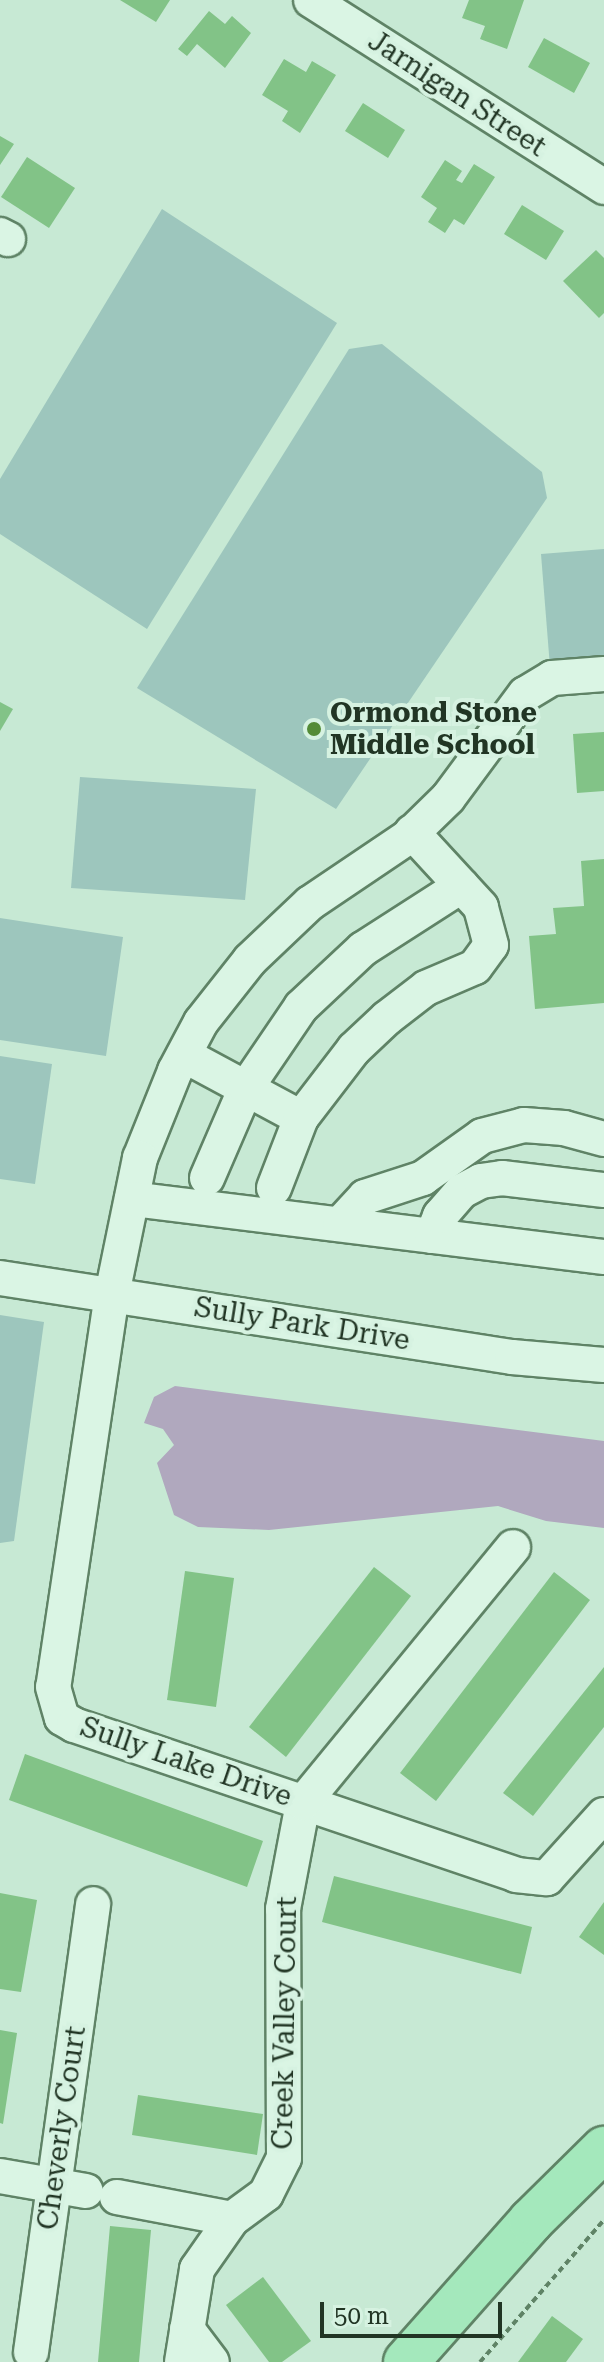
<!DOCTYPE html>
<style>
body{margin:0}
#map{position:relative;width:604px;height:2362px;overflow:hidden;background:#c7e9d4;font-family:"Roboto Serif",serif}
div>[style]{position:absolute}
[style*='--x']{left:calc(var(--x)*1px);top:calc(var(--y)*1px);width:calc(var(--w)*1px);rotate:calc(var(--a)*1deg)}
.green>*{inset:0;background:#9dc6bd}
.water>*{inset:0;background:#b0a8be}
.building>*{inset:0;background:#82c387}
.path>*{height:4px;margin-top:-2px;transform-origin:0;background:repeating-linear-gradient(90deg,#5f8366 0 6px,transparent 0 10px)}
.roads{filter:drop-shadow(2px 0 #5f8366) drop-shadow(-2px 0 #5f8366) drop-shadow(0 2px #5f8366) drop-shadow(0 -2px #5f8366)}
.minor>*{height:34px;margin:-17px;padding:0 17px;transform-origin:17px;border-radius:17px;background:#daf5e4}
.major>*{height:44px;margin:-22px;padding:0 22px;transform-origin:22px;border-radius:22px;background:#a4e8bc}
.dots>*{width:22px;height:22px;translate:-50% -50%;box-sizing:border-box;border:4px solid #d6f2e1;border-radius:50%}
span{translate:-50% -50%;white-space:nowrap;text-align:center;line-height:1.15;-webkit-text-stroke:8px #d6f2e1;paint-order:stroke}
.street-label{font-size:28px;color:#213524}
.poi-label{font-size:28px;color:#213524;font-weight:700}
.left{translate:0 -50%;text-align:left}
.scale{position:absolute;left:320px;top:2302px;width:182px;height:36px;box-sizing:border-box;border:4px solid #213524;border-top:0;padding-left:10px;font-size:24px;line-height:28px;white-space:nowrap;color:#213524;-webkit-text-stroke:6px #d6f2e1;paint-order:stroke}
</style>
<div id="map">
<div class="green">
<div style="clip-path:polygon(162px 209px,337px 323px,147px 629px,0 534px,0 479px)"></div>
<div style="clip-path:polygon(382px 344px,542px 472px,547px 498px,336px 809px,137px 688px,349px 349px)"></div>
<div style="clip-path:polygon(604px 549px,604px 662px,550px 667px,541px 554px)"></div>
<div style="clip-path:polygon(80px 777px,256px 789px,245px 900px,71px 888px)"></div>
<div style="clip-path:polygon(0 918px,123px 937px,106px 1056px,0 1040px)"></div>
<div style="clip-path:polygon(0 1056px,52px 1064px,35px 1184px,0 1179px)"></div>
<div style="clip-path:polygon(0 1315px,44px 1322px,14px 1541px,0 1543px)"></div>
</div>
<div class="water">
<div style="clip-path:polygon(175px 1386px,604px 1441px,604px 1528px,546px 1521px,498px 1506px,269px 1530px,198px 1527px,174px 1515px,157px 1463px,174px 1445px,163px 1429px,144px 1423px,154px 1397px)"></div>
</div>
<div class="building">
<div style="clip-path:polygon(120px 0,170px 0,156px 22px)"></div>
<div style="clip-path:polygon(469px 0,524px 0,507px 49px,480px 39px,485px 26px,462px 18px)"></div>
<div style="clip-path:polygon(209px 11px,225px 24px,232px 16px,251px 33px,225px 68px,197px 44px,187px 56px,178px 49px)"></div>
<div style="clip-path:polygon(544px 38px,590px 63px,574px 93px,528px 67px)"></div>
<div style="clip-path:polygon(284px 59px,306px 72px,312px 61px,336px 75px,300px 133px,282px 121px,288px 111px,262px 95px)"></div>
<div style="clip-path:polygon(363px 103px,405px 130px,388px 158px,345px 131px)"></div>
<div style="clip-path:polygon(0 136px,14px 144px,0 165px)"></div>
<div style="clip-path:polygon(27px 157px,75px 188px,49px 228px,1px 197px)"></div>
<div style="clip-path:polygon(445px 160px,462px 171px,456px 180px,462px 183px,474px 164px,495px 177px,464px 225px,454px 219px,445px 233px,428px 222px,437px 208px,421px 197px)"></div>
<div style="clip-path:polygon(522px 205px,564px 231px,546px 260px,504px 234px)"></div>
<div style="clip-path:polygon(596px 250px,604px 258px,604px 313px,599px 318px,563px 281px)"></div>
<div style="clip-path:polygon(0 702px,13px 709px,0 731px)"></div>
<div style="clip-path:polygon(604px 732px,604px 791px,577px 793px,573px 734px)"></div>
<div style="clip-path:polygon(604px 859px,604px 1003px,535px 1009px,529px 936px,556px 934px,553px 908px,584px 906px,581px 861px)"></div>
<div style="clip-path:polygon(374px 1567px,411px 1596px,286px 1757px,249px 1727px)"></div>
<div style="clip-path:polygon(185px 1571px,234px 1578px,216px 1707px,167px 1700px)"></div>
<div style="clip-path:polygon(554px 1572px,590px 1600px,436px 1801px,400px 1773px)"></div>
<div style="clip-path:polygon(604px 1667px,604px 1727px,533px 1816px,503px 1793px)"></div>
<div style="clip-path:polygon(25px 1754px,263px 1841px,247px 1887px,9px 1800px)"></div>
<div style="clip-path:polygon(334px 1876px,532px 1927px,521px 1974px,322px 1922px)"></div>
<div style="clip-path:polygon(0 1893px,37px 1900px,21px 1992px,0 1989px)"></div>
<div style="clip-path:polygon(604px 1902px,604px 1955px,579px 1937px)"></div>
<div style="clip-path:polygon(0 2030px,17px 2033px,3px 2124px,0 2123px)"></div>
<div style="clip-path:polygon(138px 2095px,263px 2114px,257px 2155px,132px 2135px)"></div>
<div style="clip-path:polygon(110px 2226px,151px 2230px,139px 2362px,98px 2362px)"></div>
<div style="clip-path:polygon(263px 2277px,311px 2341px,282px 2362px,269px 2362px,226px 2305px)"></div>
<div style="clip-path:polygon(552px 2316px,583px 2339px,566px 2362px,518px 2362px)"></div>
</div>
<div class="path">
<div style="--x:480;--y:2362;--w:189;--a:-48.9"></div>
</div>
<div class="roads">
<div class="minor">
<div style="--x:311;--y:0;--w:348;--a:32.5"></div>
<div style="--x:0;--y:235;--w:9;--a:27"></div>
<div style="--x:604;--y:674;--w:52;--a:175.6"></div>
<div style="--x:552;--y:678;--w:31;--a:149"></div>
<div style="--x:525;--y:694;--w:129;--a:126.5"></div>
<div style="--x:448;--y:798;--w:56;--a:135.7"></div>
<div style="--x:408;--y:837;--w:118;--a:146"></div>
<div style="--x:310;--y:903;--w:83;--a:136.5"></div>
<div style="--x:250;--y:960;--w:79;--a:128.3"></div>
<div style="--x:201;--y:1022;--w:55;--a:118"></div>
<div style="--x:175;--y:1071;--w:94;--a:111.9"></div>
<div style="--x:140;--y:1158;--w:139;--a:101.6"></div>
<div style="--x:112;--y:1294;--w:397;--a:98.5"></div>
<div style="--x:53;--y:1687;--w:32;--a:74"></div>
<div style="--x:62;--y:1718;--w:14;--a:30"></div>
<div style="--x:74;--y:1725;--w:467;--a:18.7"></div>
<div style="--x:516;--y:1875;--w:31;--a:6"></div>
<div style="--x:547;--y:1878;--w:85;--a:-47.9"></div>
<div style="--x:184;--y:1055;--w:133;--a:28.3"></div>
<div style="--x:301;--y:1118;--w:75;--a:111.1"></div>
<div style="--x:301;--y:1118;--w:87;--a:-52.5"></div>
<div style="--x:354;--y:1049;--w:45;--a:-43.2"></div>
<div style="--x:387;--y:1018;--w:49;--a:-37.6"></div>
<div style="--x:426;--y:988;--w:53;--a:-23.2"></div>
<div style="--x:475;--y:967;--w:27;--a:-54"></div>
<div style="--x:491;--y:945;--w:39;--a:-105"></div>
<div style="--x:481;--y:907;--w:102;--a:-132.6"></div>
<div style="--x:207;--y:1178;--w:98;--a:-66.6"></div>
<div style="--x:246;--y:1088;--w:98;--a:-55.8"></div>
<div style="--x:301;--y:1007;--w:85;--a:-43.1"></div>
<div style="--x:363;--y:949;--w:117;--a:-32.7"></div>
<div style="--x:132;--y:1199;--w:476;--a:7"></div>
<div style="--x:340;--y:1224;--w:37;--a:-47"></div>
<div style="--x:365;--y:1197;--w:61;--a:-18.1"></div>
<div style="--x:423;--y:1178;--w:72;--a:-35.4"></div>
<div style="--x:482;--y:1136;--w:43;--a:-14.7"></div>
<div style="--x:524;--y:1125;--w:40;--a:4.3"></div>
<div style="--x:564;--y:1128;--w:41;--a:15.4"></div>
<div style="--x:432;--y:1236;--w:22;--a:-68"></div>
<div style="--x:440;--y:1216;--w:33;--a:-49"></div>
<div style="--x:462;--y:1191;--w:21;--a:-28"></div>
<div style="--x:481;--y:1181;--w:21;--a:-8"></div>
<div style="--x:502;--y:1178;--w:103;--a:6.7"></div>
<div style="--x:0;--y:1278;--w:518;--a:8.77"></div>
<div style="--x:512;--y:1357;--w:92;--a:5"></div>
<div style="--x:0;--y:2176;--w:87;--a:9.9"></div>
<div style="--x:117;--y:2197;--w:117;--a:10.8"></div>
<div style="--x:187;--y:2329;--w:41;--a:52.9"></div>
<div style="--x:31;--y:2352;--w:452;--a:-82.1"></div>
<div style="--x:182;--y:2362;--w:94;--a:-80.8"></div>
<div style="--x:197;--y:2269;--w:61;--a:-55"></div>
<div style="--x:232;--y:2219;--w:42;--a:-36.3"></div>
<div style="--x:266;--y:2194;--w:40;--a:-63.4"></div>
<div style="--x:284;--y:2158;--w:249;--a:-90.2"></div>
<div style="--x:283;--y:1909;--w:108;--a:-79.3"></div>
<div style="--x:303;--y:1803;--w:331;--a:-50.6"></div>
</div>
<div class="major">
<div style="--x:406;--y:2362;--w:188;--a:-48.4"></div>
<div style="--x:531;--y:2221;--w:103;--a:-44.6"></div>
</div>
</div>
<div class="dots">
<div style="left:314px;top:729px;background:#538b36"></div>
</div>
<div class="street-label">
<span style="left:457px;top:94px;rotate:33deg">Jarnigan Street</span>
<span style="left:302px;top:1324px;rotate:9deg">Sully Park Drive</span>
<span style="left:186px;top:1762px;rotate:19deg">Sully Lake Drive</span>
<span style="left:285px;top:2023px;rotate:-89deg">Creek Valley Court</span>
<span style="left:62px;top:2128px;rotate:-82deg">Cheverly Court</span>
</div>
<div class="poi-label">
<span class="left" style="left:330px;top:729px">Ormond Stone<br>Middle School</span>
</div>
<div class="scale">50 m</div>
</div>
